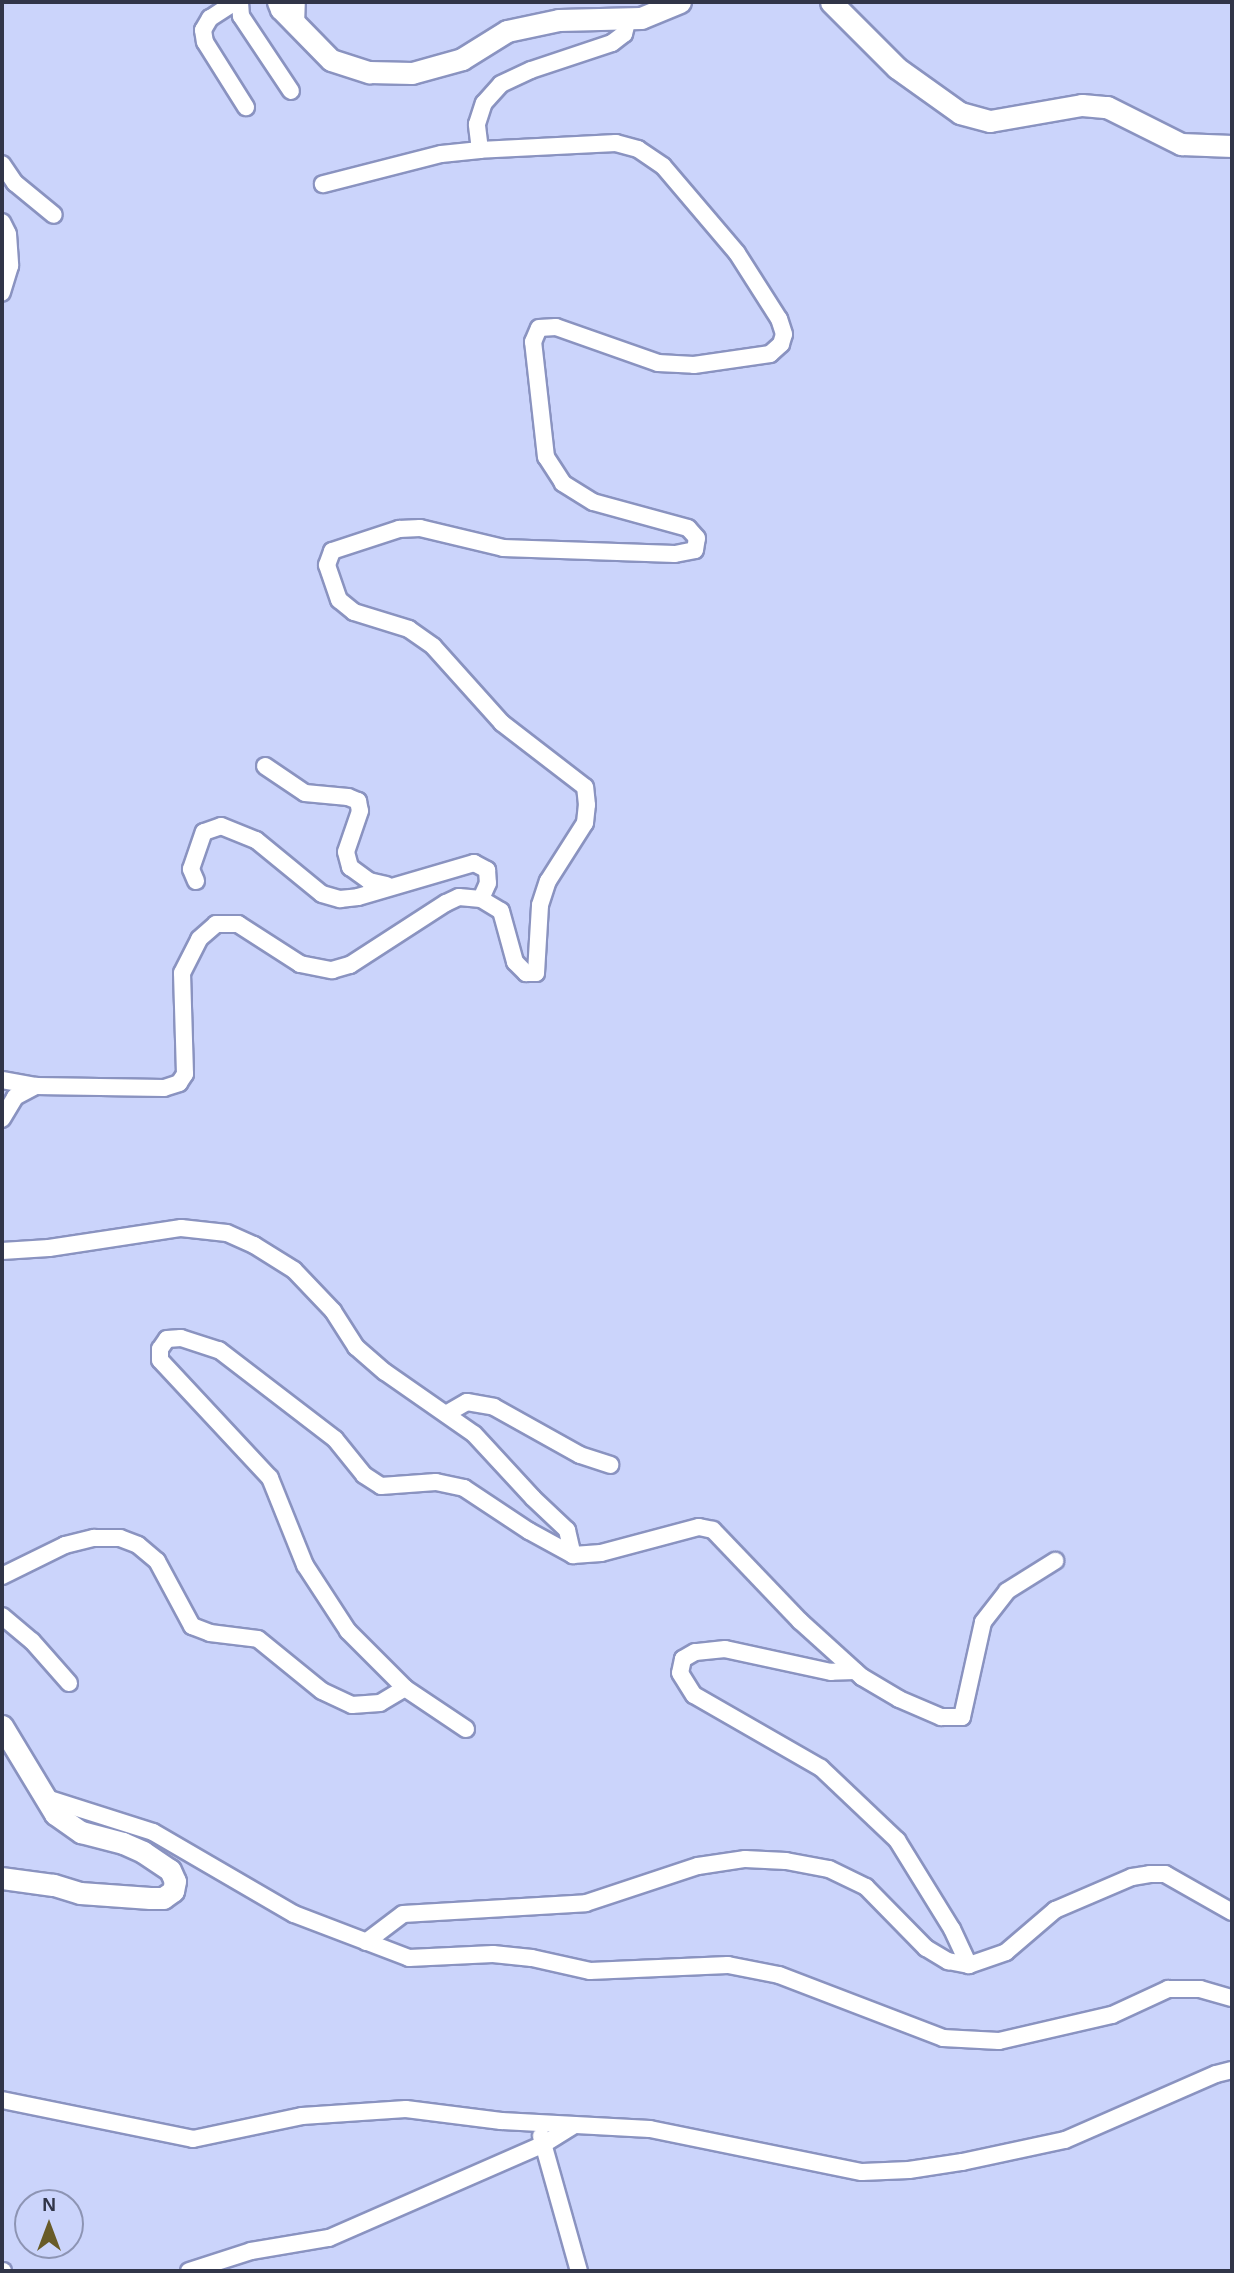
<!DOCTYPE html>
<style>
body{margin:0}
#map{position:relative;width:1234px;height:2273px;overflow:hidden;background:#cbd4fb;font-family:Arial,sans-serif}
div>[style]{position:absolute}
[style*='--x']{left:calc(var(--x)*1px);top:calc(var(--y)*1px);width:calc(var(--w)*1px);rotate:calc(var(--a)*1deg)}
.roads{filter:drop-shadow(2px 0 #8a93c0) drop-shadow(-2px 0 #8a93c0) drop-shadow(0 2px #8a93c0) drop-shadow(0 -2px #8a93c0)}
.minor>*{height:16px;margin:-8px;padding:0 8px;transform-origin:8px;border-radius:8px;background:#fff}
.tertiary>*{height:21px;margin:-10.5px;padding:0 10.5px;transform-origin:10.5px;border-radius:10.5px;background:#fff}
span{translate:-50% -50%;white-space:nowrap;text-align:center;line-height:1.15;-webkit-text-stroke:5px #cbd4fb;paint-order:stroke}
.frame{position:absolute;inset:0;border:4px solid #313548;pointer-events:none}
.north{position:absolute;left:14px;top:2189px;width:70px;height:70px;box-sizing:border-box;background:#cbd4fb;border:2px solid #8d94b3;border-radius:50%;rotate:0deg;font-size:19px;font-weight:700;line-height:28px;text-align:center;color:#313548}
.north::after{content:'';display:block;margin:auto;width:24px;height:32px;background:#685b28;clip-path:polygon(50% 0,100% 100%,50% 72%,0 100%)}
</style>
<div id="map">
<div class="roads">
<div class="minor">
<div style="--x:235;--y:2;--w:30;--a:147"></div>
<div style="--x:210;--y:18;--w:14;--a:120"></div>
<div style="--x:203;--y:30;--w:12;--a:81"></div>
<div style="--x:205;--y:42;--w:77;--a:57.8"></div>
<div style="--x:240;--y:2;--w:14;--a:86"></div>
<div style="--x:241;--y:16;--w:90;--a:56.3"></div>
<div style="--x:296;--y:25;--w:23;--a:-88"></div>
<div style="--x:480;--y:150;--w:26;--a:-97"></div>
<div style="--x:477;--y:124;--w:22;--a:-72"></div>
<div style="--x:484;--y:103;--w:25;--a:-48"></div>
<div style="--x:501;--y:84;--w:33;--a:-25"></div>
<div style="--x:531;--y:70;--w:85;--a:-18.4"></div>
<div style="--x:612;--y:43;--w:15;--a:-37"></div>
<div style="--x:624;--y:34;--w:16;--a:-76"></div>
<div style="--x:2;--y:164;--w:23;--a:56"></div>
<div style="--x:15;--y:183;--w:50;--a:39.4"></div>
<div style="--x:2;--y:222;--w:13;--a:63"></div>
<div style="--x:8;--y:234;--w:32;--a:86"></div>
<div style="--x:10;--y:266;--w:28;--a:107"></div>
<div style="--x:265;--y:766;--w:48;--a:34"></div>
<div style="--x:305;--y:793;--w:43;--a:5.3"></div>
<div style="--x:348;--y:797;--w:11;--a:22"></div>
<div style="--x:358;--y:801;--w:10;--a:79"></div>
<div style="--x:360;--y:811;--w:43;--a:108.9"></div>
<div style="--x:346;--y:852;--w:16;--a:75"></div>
<div style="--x:350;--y:867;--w:24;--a:36"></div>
<div style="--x:369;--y:881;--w:18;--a:13"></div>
<div style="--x:196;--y:881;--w:13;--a:-113"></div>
<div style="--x:191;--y:869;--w:39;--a:-71"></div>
<div style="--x:204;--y:832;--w:18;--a:-19"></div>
<div style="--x:221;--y:826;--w:38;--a:22"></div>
<div style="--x:256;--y:840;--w:85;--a:39.3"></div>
<div style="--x:322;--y:894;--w:19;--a:16"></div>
<div style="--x:340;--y:899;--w:18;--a:-6"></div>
<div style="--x:358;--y:897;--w:121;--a:-16.3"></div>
<div style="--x:474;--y:863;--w:15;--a:28"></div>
<div style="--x:487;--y:870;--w:13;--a:86"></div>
<div style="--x:488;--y:883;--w:17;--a:114"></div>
<div style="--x:2;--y:1080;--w:35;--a:10"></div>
<div style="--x:36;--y:1086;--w:128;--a:0.9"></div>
<div style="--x:164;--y:1088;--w:16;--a:-18"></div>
<div style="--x:179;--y:1083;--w:11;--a:-56"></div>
<div style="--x:185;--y:1074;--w:101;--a:-91.7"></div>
<div style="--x:182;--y:973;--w:38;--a:-63"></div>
<div style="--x:199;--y:939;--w:23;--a:-41"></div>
<div style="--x:216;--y:924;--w:22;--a:0"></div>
<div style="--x:238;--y:924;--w:74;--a:32.8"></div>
<div style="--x:300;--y:964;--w:33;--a:11"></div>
<div style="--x:332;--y:970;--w:19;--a:-16"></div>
<div style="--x:350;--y:965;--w:114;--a:-32.9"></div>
<div style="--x:446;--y:903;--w:14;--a:-25"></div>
<div style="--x:459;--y:897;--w:22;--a:5"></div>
<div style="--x:481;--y:899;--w:23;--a:31"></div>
<div style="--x:501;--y:911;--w:53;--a:74.6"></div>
<div style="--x:515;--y:962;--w:16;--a:45"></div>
<div style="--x:526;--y:973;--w:10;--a:0"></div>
<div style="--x:536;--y:973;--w:68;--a:-86.6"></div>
<div style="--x:540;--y:905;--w:25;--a:-72"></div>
<div style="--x:548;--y:881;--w:69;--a:-57.5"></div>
<div style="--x:585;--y:823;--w:18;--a:-84"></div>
<div style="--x:587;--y:805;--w:18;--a:-96"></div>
<div style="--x:585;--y:787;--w:105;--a:-142.4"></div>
<div style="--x:502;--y:723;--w:103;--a:-131.9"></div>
<div style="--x:433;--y:646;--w:29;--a:-145"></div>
<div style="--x:409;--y:629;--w:58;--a:-162.8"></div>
<div style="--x:354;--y:612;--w:19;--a:-141"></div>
<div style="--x:339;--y:600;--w:37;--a:-109"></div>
<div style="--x:327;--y:565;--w:15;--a:-70"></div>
<div style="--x:332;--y:551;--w:71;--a:-18.2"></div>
<div style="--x:399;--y:529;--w:21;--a:-3"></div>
<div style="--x:420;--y:528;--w:85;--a:13.5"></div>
<div style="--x:503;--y:548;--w:172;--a:2"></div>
<div style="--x:675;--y:554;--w:20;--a:-11"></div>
<div style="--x:695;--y:550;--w:12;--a:-81"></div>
<div style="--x:697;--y:538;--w:13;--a:-132"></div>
<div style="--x:688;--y:528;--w:98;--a:-164.7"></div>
<div style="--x:593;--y:502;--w:36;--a:-148"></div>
<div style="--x:563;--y:483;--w:31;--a:-123"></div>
<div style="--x:546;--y:457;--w:116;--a:-96.4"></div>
<div style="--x:533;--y:342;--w:15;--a:-67"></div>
<div style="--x:539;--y:328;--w:17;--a:-3"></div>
<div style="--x:556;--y:327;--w:108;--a:19.4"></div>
<div style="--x:658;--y:363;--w:36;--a:3"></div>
<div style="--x:694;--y:365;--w:77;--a:-8.2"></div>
<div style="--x:770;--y:354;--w:15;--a:-42"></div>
<div style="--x:781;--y:344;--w:10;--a:-73"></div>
<div style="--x:784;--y:334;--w:16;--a:-108"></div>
<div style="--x:779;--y:319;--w:78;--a:-122.5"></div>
<div style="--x:737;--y:253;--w:114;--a:-130.4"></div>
<div style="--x:663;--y:166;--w:30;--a:-146"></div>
<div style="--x:638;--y:149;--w:23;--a:-165"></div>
<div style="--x:616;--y:143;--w:136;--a:177.1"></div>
<div style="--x:480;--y:150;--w:39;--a:174"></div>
<div style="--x:441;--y:154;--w:122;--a:165.7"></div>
<div style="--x:2;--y:1119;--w:26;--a:-59"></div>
<div style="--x:15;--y:1097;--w:24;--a:-28"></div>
<div style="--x:2;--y:1251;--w:47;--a:-3.7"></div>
<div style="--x:49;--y:1248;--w:134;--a:-8.6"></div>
<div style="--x:181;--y:1228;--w:46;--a:6.2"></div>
<div style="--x:227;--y:1233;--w:30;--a:24"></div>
<div style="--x:254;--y:1245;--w:47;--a:32"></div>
<div style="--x:294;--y:1270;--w:57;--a:46.4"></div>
<div style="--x:333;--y:1311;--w:43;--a:57.4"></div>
<div style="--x:356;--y:1347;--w:38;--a:41"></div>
<div style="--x:385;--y:1372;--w:108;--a:34.9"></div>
<div style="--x:474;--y:1434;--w:87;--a:47.3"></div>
<div style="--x:533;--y:1498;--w:47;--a:43.3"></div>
<div style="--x:567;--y:1530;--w:26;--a:77"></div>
<div style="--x:446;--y:1414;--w:24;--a:-30"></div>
<div style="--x:467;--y:1402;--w:27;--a:10"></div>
<div style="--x:494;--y:1407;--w:98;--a:29.2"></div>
<div style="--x:580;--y:1455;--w:32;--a:18"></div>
<div style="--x:2;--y:1576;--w:70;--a:-26.2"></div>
<div style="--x:65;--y:1545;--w:30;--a:-14"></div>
<div style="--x:94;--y:1538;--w:26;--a:0"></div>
<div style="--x:120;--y:1538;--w:19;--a:21"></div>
<div style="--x:138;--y:1545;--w:25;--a:40"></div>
<div style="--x:157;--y:1561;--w:74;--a:61.7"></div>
<div style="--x:192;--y:1626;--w:19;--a:21"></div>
<div style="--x:210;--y:1633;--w:48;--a:7.1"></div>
<div style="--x:258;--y:1639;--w:82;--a:39.1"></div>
<div style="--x:322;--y:1691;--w:33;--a:25"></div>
<div style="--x:352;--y:1705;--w:28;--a:-4"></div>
<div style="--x:380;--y:1703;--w:29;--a:-31"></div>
<div style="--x:2;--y:1616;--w:39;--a:40"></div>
<div style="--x:32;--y:1641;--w:56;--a:48.6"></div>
<div style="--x:855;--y:1671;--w:24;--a:178"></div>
<div style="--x:831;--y:1672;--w:108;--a:-167.8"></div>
<div style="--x:725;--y:1649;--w:30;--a:174"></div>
<div style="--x:695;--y:1652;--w:14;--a:150"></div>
<div style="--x:683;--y:1659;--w:14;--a:102"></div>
<div style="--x:680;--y:1673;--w:26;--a:58"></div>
<div style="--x:694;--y:1695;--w:146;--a:29.9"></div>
<div style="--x:821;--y:1768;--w:105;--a:43.5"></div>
<div style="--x:897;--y:1840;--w:105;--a:58.3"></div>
<div style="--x:952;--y:1929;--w:40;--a:65"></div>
<div style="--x:466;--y:1729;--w:73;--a:-146.1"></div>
<div style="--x:405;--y:1688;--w:81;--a:-135"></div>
<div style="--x:348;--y:1631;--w:79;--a:-123.1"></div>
<div style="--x:305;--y:1565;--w:94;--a:-111.9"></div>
<div style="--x:270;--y:1478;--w:161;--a:-133"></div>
<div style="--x:160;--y:1360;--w:11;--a:-90"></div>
<div style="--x:160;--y:1349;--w:12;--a:-55"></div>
<div style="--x:167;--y:1339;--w:14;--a:-4"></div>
<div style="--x:181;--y:1338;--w:40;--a:18"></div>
<div style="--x:219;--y:1350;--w:146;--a:37.5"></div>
<div style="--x:335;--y:1439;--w:46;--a:51.1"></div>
<div style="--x:364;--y:1475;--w:20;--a:33"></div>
<div style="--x:381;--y:1486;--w:55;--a:-4.2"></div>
<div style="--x:436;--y:1482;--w:29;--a:12"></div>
<div style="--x:464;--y:1488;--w:78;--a:33.5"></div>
<div style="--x:529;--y:1531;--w:50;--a:28.6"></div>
<div style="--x:573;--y:1555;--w:28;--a:-4"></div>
<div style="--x:601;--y:1553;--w:101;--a:-14.9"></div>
<div style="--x:699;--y:1527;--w:14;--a:12"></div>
<div style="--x:713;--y:1530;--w:126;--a:46.3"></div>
<div style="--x:800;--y:1621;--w:84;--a:42.1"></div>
<div style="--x:862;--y:1677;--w:43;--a:30.7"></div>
<div style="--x:899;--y:1699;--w:46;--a:23.2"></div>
<div style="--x:941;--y:1717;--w:21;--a:0"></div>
<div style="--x:962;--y:1717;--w:97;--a:-77.5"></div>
<div style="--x:983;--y:1622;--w:39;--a:-52"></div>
<div style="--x:1007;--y:1591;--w:57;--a:-32"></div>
<div style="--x:46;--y:1798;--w:112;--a:17.6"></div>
<div style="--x:153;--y:1832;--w:163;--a:30.2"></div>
<div style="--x:294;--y:1914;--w:123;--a:20.9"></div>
<div style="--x:409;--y:1958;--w:84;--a:-2.7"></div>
<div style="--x:493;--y:1954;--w:39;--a:6"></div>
<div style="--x:532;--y:1958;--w:59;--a:12.6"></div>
<div style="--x:590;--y:1971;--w:138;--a:-2.5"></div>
<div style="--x:728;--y:1965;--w:52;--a:11.1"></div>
<div style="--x:779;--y:1975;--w:176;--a:21"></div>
<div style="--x:943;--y:2038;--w:56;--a:3.1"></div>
<div style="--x:999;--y:2041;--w:116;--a:-13"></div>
<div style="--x:1112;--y:2015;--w:62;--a:-24.9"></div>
<div style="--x:1168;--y:1989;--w:32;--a:0"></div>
<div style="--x:1200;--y:1989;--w:33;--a:16"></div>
<div style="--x:366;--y:1942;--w:46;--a:-37.1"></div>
<div style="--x:403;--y:1914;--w:183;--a:-3.4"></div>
<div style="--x:586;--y:1903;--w:118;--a:-18.3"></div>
<div style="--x:698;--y:1866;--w:48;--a:-8.5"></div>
<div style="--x:745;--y:1859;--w:41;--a:2.8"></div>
<div style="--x:786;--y:1861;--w:44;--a:10.5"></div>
<div style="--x:829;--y:1869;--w:41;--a:25.9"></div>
<div style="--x:866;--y:1887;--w:86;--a:45.5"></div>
<div style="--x:926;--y:1948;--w:26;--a:31"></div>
<div style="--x:948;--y:1961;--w:21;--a:11"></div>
<div style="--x:969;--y:1965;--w:39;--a:-19"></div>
<div style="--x:1006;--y:1952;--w:65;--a:-40.6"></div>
<div style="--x:1055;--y:1910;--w:84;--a:-23.2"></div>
<div style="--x:1132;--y:1877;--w:18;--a:-9"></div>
<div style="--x:1150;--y:1874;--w:15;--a:0"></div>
<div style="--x:1165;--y:1874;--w:77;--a:29.6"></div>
<div style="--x:2;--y:2100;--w:195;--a:11.5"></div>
<div style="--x:193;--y:2139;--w:111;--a:-11.9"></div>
<div style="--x:302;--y:2116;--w:104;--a:-3.9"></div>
<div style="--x:406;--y:2109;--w:96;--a:7.2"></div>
<div style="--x:501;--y:2121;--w:149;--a:3.1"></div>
<div style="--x:650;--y:2129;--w:216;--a:11.5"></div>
<div style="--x:862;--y:2172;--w:47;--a:-2.4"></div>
<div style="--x:909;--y:2170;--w:54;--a:-8.6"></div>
<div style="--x:962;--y:2162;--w:105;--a:-12.1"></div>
<div style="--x:1065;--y:2140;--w:165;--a:-23.6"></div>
<div style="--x:1216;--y:2074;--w:16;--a:-14"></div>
<div style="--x:541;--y:2136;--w:140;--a:74.3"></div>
<div style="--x:2;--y:2271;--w:1;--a:0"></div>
<div style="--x:189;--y:2271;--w:65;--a:-17.9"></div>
<div style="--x:251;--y:2251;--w:79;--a:-9.5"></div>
<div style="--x:329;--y:2238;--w:235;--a:-23.6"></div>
<div style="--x:544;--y:2144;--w:36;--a:-32"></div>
</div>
<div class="tertiary">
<div style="--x:278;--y:2;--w:8;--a:67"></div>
<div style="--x:281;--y:9;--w:71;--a:45.6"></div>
<div style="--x:331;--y:60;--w:40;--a:18"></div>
<div style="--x:369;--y:72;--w:43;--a:1.3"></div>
<div style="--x:412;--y:73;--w:52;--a:-15.6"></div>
<div style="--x:462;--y:59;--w:53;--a:-31.9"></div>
<div style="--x:507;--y:31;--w:53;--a:-11.9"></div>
<div style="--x:559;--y:20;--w:82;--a:-1.4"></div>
<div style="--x:641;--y:18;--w:42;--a:-22.3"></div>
<div style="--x:831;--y:2;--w:93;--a:45"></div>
<div style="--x:897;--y:68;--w:77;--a:35.5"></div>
<div style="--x:960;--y:113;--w:31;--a:15"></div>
<div style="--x:990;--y:121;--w:93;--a:-9.9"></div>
<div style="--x:1082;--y:105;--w:25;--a:5"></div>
<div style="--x:1107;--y:107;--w:83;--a:26.6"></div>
<div style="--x:1181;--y:144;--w:51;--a:2.2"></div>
<div style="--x:2;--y:1726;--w:103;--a:58.9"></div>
<div style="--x:55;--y:1814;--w:32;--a:35"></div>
<div style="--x:81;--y:1832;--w:43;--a:14.7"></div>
<div style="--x:123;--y:1843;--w:22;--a:24"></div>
<div style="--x:143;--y:1852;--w:32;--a:34"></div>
<div style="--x:170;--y:1870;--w:12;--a:66"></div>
<div style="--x:175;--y:1881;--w:10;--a:101"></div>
<div style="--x:173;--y:1891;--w:12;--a:145"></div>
<div style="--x:163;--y:1898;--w:13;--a:180"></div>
<div style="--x:150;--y:1898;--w:70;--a:-175.9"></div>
<div style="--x:80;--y:1893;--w:28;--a:-163"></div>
<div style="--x:53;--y:1885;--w:51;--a:-172.2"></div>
</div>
</div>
<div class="frame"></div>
<div class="north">N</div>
</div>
